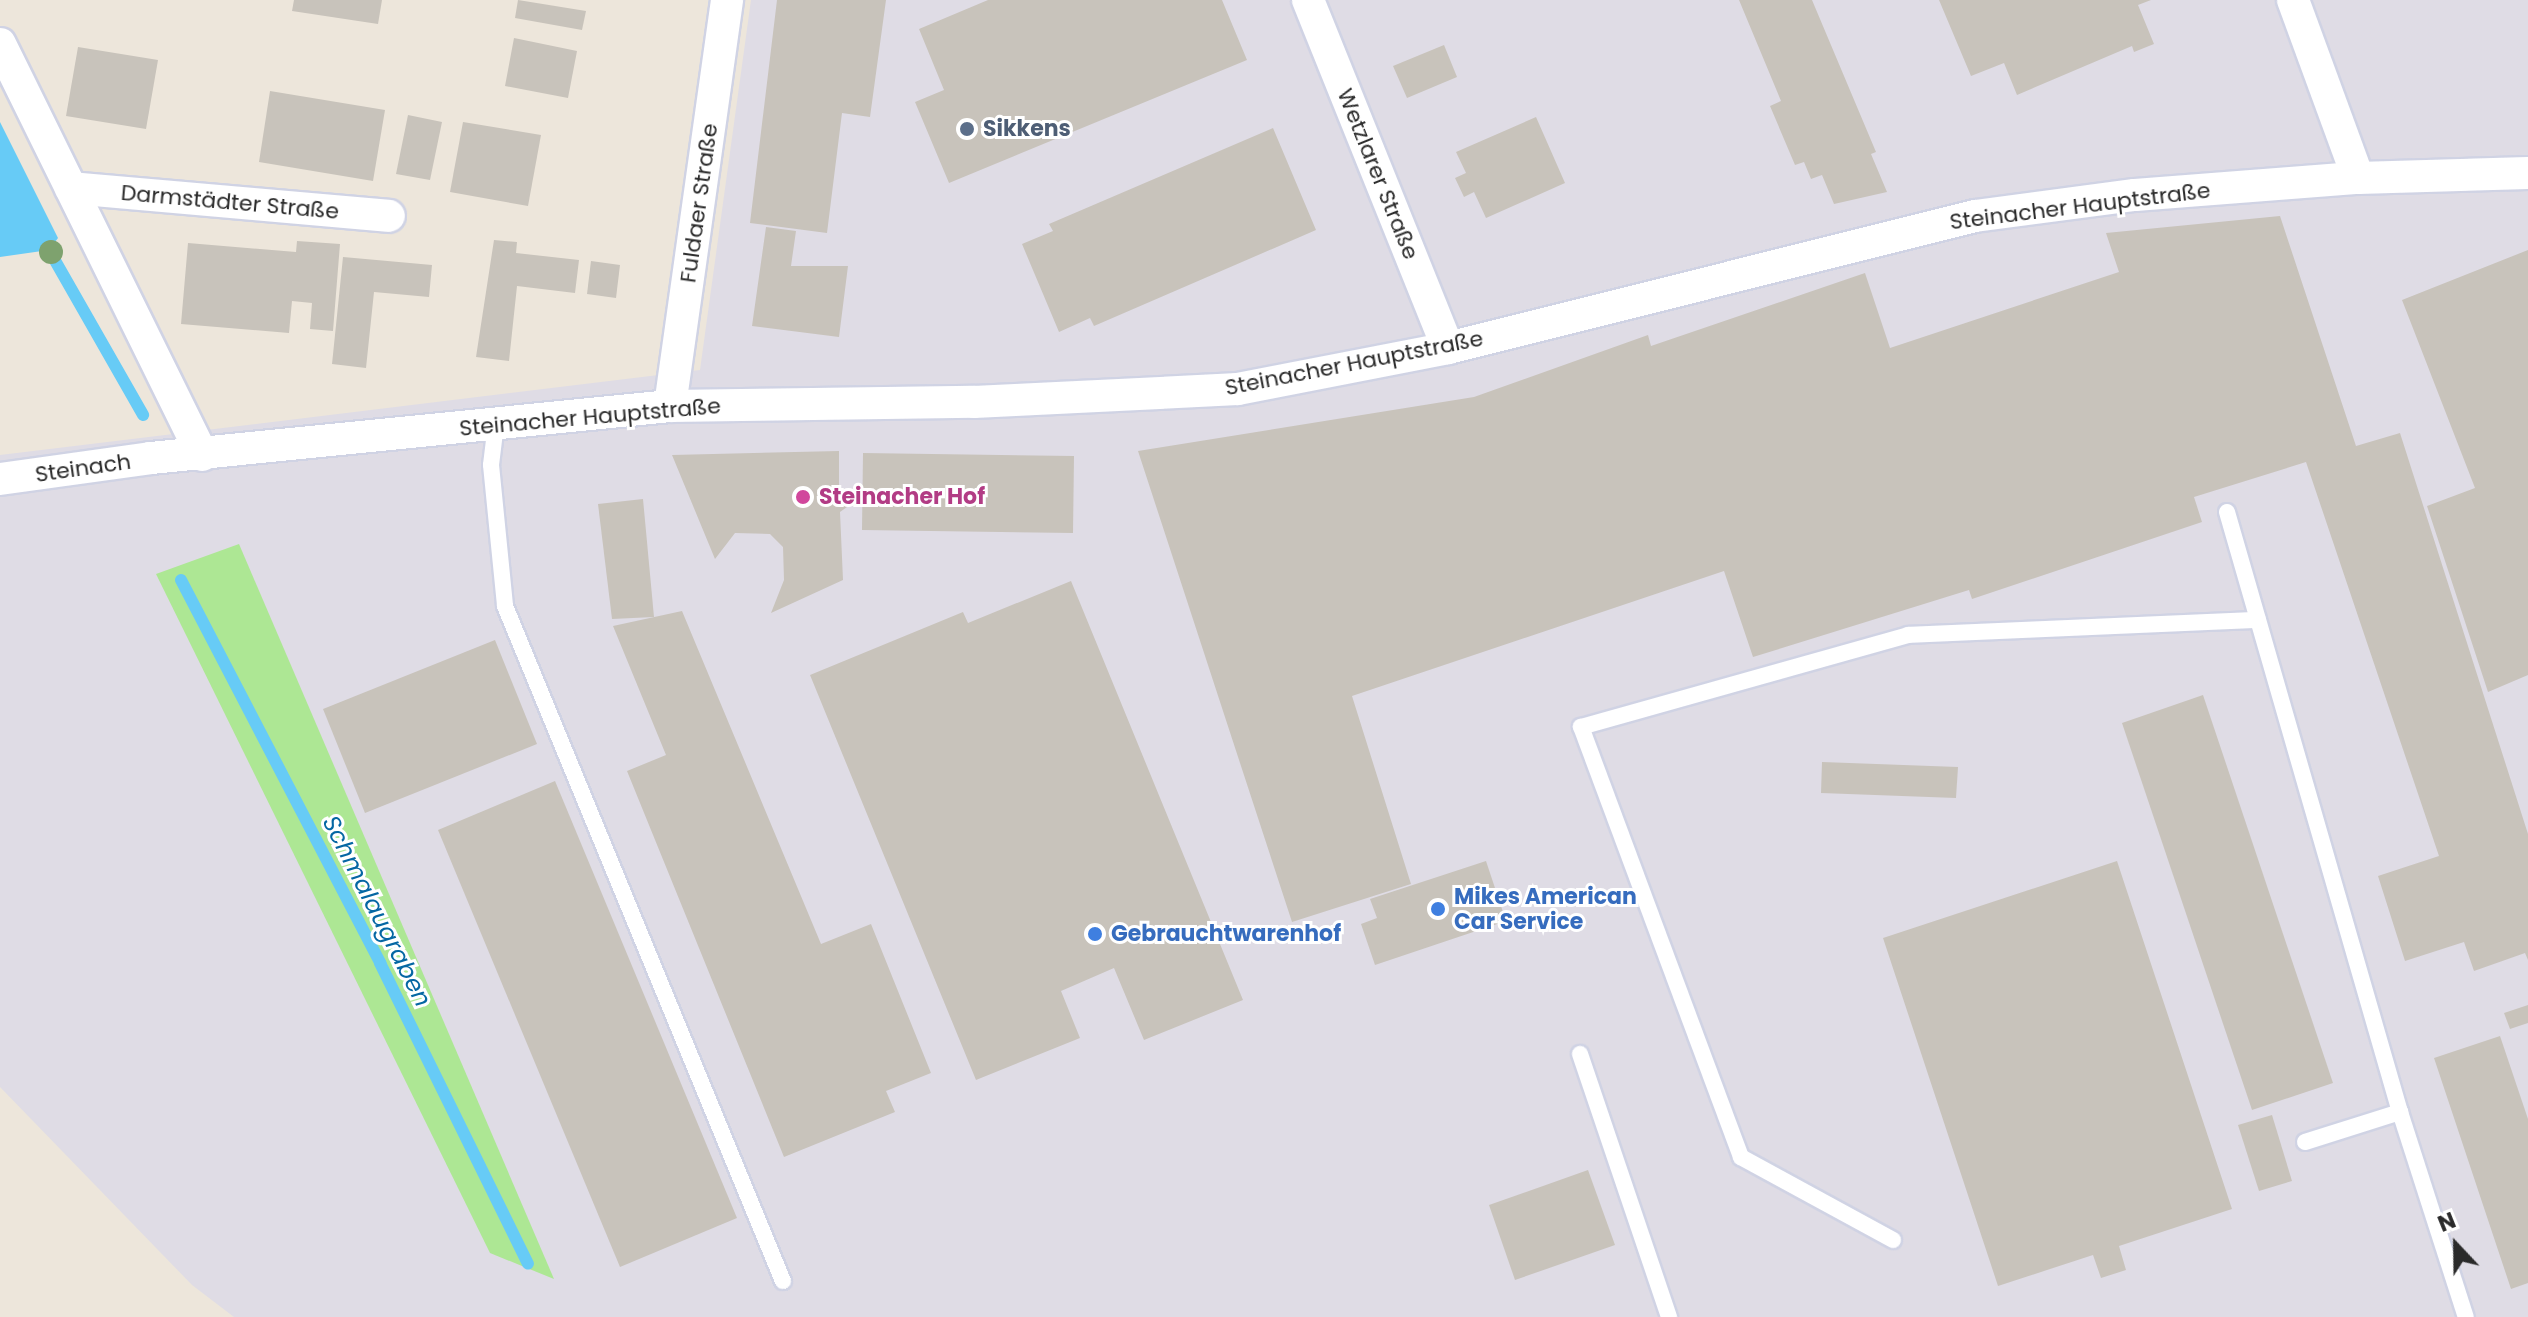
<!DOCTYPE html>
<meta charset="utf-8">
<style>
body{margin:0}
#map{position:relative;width:2528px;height:1317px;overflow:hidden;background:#ede6db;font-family:Poppins,sans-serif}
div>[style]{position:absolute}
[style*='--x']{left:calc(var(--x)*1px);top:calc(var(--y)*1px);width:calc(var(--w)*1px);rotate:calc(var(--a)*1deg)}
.industrial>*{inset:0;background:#dfdce5}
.green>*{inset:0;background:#ade794}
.water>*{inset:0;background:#67cbf6}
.stream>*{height:12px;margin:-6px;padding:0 6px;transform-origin:6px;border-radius:6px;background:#67cbf6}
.building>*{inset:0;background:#c8c3bb}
.roads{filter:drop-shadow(2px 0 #d0d3e4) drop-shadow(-2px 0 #d0d3e4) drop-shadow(0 2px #d0d3e4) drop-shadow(0 -2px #d0d3e4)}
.service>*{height:16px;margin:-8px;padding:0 8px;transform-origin:8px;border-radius:8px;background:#fff}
.minor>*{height:32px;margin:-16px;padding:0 16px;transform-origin:16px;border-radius:16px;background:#fff}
.trees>*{width:24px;height:24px;margin:-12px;border-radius:50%;background:#7ea26e}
.dots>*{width:22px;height:22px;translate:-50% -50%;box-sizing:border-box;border:4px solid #fff;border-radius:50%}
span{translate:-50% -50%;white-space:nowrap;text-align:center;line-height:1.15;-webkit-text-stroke:6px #fff;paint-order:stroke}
.service-label{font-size:22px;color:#4e5e75;font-weight:700}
.left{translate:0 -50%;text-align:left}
.street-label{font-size:22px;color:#2a2a2a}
.hotel-label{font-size:22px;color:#b23c85;font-weight:700}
.shop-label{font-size:22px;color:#366cbe;font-weight:700}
.water-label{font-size:24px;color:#0567a3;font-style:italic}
.north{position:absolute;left:2416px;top:1205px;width:80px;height:80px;-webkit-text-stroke:6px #fff;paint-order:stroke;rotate:338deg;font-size:22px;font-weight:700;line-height:32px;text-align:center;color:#2a2a2a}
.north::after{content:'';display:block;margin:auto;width:28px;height:36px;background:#2a2a2a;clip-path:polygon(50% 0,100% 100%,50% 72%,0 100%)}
</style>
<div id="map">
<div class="industrial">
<div style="clip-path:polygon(751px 0,2528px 0,2528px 1317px,234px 1317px,192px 1285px,0 1087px,0 455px,700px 370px)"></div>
</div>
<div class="green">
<div style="clip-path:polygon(239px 544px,554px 1279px,490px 1253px,156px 574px)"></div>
</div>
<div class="water">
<div style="clip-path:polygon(0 122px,58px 238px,49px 250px,0 257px)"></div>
</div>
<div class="stream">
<div style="--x:49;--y:250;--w:190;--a:60.3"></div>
<div style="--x:181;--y:580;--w:432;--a:62.5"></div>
<div style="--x:380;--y:963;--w:335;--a:63.8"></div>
</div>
<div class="building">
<div style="clip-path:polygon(294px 0,382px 0,378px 24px,292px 11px)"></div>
<div style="clip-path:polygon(518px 0,586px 11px,582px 30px,515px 18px)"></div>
<div style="clip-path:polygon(777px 0,886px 0,870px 117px,842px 113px,827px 233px,750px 223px)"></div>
<div style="clip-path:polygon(988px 0,1222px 0,1247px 60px,949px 183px,915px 102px,944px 90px,919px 29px)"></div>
<div style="clip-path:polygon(1739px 0,1812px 0,1876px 152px,1871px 154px,1887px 192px,1834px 204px,1822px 175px,1811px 179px,1804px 162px,1795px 165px,1770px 106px,1781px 101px)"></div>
<div style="clip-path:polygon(1939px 0,2151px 0,2138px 5px,2154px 44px,2134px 52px,2132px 46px,2017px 95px,2004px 63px,1971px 76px)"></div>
<div style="clip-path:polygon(514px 38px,577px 51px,568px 98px,505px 86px)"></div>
<div style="clip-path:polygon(1444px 45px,1457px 77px,1407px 98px,1393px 66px)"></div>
<div style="clip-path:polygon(78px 47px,158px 60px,146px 129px,66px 116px)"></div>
<div style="clip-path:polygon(270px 91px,385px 110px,373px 181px,259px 162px)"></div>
<div style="clip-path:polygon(408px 115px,442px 122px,430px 180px,396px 174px)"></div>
<div style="clip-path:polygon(1536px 117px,1565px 183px,1486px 218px,1474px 192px,1464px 197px,1455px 178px,1466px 173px,1456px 152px)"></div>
<div style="clip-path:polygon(463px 122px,541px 135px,528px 206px,450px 192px)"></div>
<div style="clip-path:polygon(1273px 128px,1316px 230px,1094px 326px,1090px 318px,1059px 332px,1022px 244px,1053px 231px,1049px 224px)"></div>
<div style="clip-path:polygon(2280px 216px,2356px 446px,2400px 433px,2528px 834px,2528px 960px,2525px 953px,2474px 971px,2464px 942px,2405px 961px,2378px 876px,2439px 856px,2306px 462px,2194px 497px,2202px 522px,1972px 599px,1969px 590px,1753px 657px,1724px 571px,1352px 696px,1411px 884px,1292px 922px,1138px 451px,1474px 397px,1648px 335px,1651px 346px,1865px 273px,1890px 348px,2119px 272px,2106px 233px)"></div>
<div style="clip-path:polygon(766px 227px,796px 231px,791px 266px,848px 266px,839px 337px,752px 326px)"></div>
<div style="clip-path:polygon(494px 240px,517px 242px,516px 253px,579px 260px,575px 293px,517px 286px,509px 361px,476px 357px)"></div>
<div style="clip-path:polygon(297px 241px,340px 244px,333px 331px,310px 329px,312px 303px,292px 301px,289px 333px,181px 324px,188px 243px,296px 252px)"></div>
<div style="clip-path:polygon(2528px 250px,2528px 675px,2488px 692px,2427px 506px,2475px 488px,2402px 300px)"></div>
<div style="clip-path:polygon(343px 257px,432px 265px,429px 297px,374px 292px,366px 368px,332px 364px)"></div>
<div style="clip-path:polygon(591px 261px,620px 265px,616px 298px,587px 294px)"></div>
<div style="clip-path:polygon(839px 451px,839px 491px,847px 498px,847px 507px,840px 512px,843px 580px,771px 613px,784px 580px,783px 547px,770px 534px,735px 533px,715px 559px,672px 455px)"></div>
<div style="clip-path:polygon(863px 453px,1074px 456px,1073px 533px,862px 530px)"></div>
<div style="clip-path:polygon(643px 499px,654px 617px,612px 619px,598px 504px)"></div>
<div style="clip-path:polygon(1071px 581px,1243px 1000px,1144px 1040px,1114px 968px,1061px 991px,1080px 1038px,976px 1080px,810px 675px,963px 612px,968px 623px)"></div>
<div style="clip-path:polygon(682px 611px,821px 944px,871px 924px,931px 1073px,886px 1091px,895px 1112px,784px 1157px,627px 771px,666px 755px,613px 626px)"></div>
<div style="clip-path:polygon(495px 640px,537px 744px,365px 813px,323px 709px)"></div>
<div style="clip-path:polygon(2203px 695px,2333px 1083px,2252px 1110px,2122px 723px)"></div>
<div style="clip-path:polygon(1822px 762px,1958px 767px,1956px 798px,1821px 793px)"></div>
<div style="clip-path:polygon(555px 781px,737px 1218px,620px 1267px,438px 830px)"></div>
<div style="clip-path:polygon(1486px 861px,1506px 921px,1375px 965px,1361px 924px,1377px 918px,1370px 899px)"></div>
<div style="clip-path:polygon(2117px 861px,2232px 1209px,2119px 1246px,2126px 1270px,2101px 1278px,2093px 1255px,1998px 1286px,1883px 938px)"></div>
<div style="clip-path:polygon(2528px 1005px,2528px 1023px,2510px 1029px,2504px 1013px)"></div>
<div style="clip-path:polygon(2500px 1036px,2528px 1119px,2528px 1283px,2511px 1289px,2434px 1058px)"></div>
<div style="clip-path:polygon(2272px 1115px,2292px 1181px,2259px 1191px,2238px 1125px)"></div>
<div style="clip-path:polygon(1588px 1170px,1615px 1245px,1515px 1280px,1489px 1205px)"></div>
</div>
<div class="roads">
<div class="service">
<div style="--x:496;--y:424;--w:41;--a:97"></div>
<div style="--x:491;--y:465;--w:142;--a:84.3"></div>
<div style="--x:505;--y:606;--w:730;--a:67.62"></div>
<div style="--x:2227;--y:512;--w:624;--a:73.92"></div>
<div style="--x:1580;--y:1054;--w:278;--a:71.3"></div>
<div style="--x:2305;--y:1142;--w:100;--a:-17.5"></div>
<div style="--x:2400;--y:1112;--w:215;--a:72.2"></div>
<div style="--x:1893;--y:1240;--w:173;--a:-151.4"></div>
<div style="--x:1741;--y:1157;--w:459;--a:-110.4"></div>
<div style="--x:1581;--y:727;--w:340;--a:-15.7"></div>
<div style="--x:1908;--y:635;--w:350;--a:-2.5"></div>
</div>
<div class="minor">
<div style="--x:1308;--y:0;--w:375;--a:68.1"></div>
<div style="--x:2293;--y:0;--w:189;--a:69.9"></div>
<div style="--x:0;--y:44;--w:458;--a:63.8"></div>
<div style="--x:71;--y:188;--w:319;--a:5"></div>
<div style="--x:670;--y:406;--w:410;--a:-82"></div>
<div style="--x:0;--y:479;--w:152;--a:-7.9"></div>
<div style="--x:151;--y:458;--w:522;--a:-5.72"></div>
<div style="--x:670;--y:406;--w:304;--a:-0.8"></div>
<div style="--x:974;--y:402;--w:264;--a:-2.8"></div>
<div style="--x:1238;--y:389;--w:214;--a:-11"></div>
<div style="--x:1448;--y:348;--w:543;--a:-14.06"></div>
<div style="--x:1975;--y:216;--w:161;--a:-7.5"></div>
<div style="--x:2135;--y:195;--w:224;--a:-4.4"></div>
<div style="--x:2358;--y:178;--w:170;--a:-1.7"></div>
</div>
</div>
<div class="trees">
<div style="left:51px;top:252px"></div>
</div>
<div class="dots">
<div style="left:967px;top:129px;background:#5c6f8a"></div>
<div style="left:803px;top:497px;background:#d1479c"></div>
<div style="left:1438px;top:909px;background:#3f7fe0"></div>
<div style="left:1095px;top:934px;background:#3f7fe0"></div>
</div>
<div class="service-label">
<span class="left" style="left:983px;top:129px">Sikkens</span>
</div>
<div class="street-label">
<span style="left:1378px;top:174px;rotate:68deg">Wetzlarer Straße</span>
<span style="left:230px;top:202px;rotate:5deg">Darmstädter Straße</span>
<span style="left:699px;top:203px;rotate:-82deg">Fuldaer Straße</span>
<span style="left:2080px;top:206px;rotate:-7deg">Steinacher Hauptstraße</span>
<span style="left:1354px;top:363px;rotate:-11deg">Steinacher Hauptstraße</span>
<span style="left:590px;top:417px;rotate:-5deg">Steinacher Hauptstraße</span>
<span style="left:83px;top:468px;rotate:-8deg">Steinach</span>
</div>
<div class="hotel-label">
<span class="left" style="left:819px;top:497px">Steinacher Hof</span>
</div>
<div class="shop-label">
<span class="left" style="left:1454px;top:909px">Mikes American<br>Car Service</span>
<span class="left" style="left:1111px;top:934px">Gebrauchtwarenhof</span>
</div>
<div class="water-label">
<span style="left:377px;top:911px;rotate:63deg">Schmalaugraben</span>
</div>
<div class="north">N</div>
</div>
